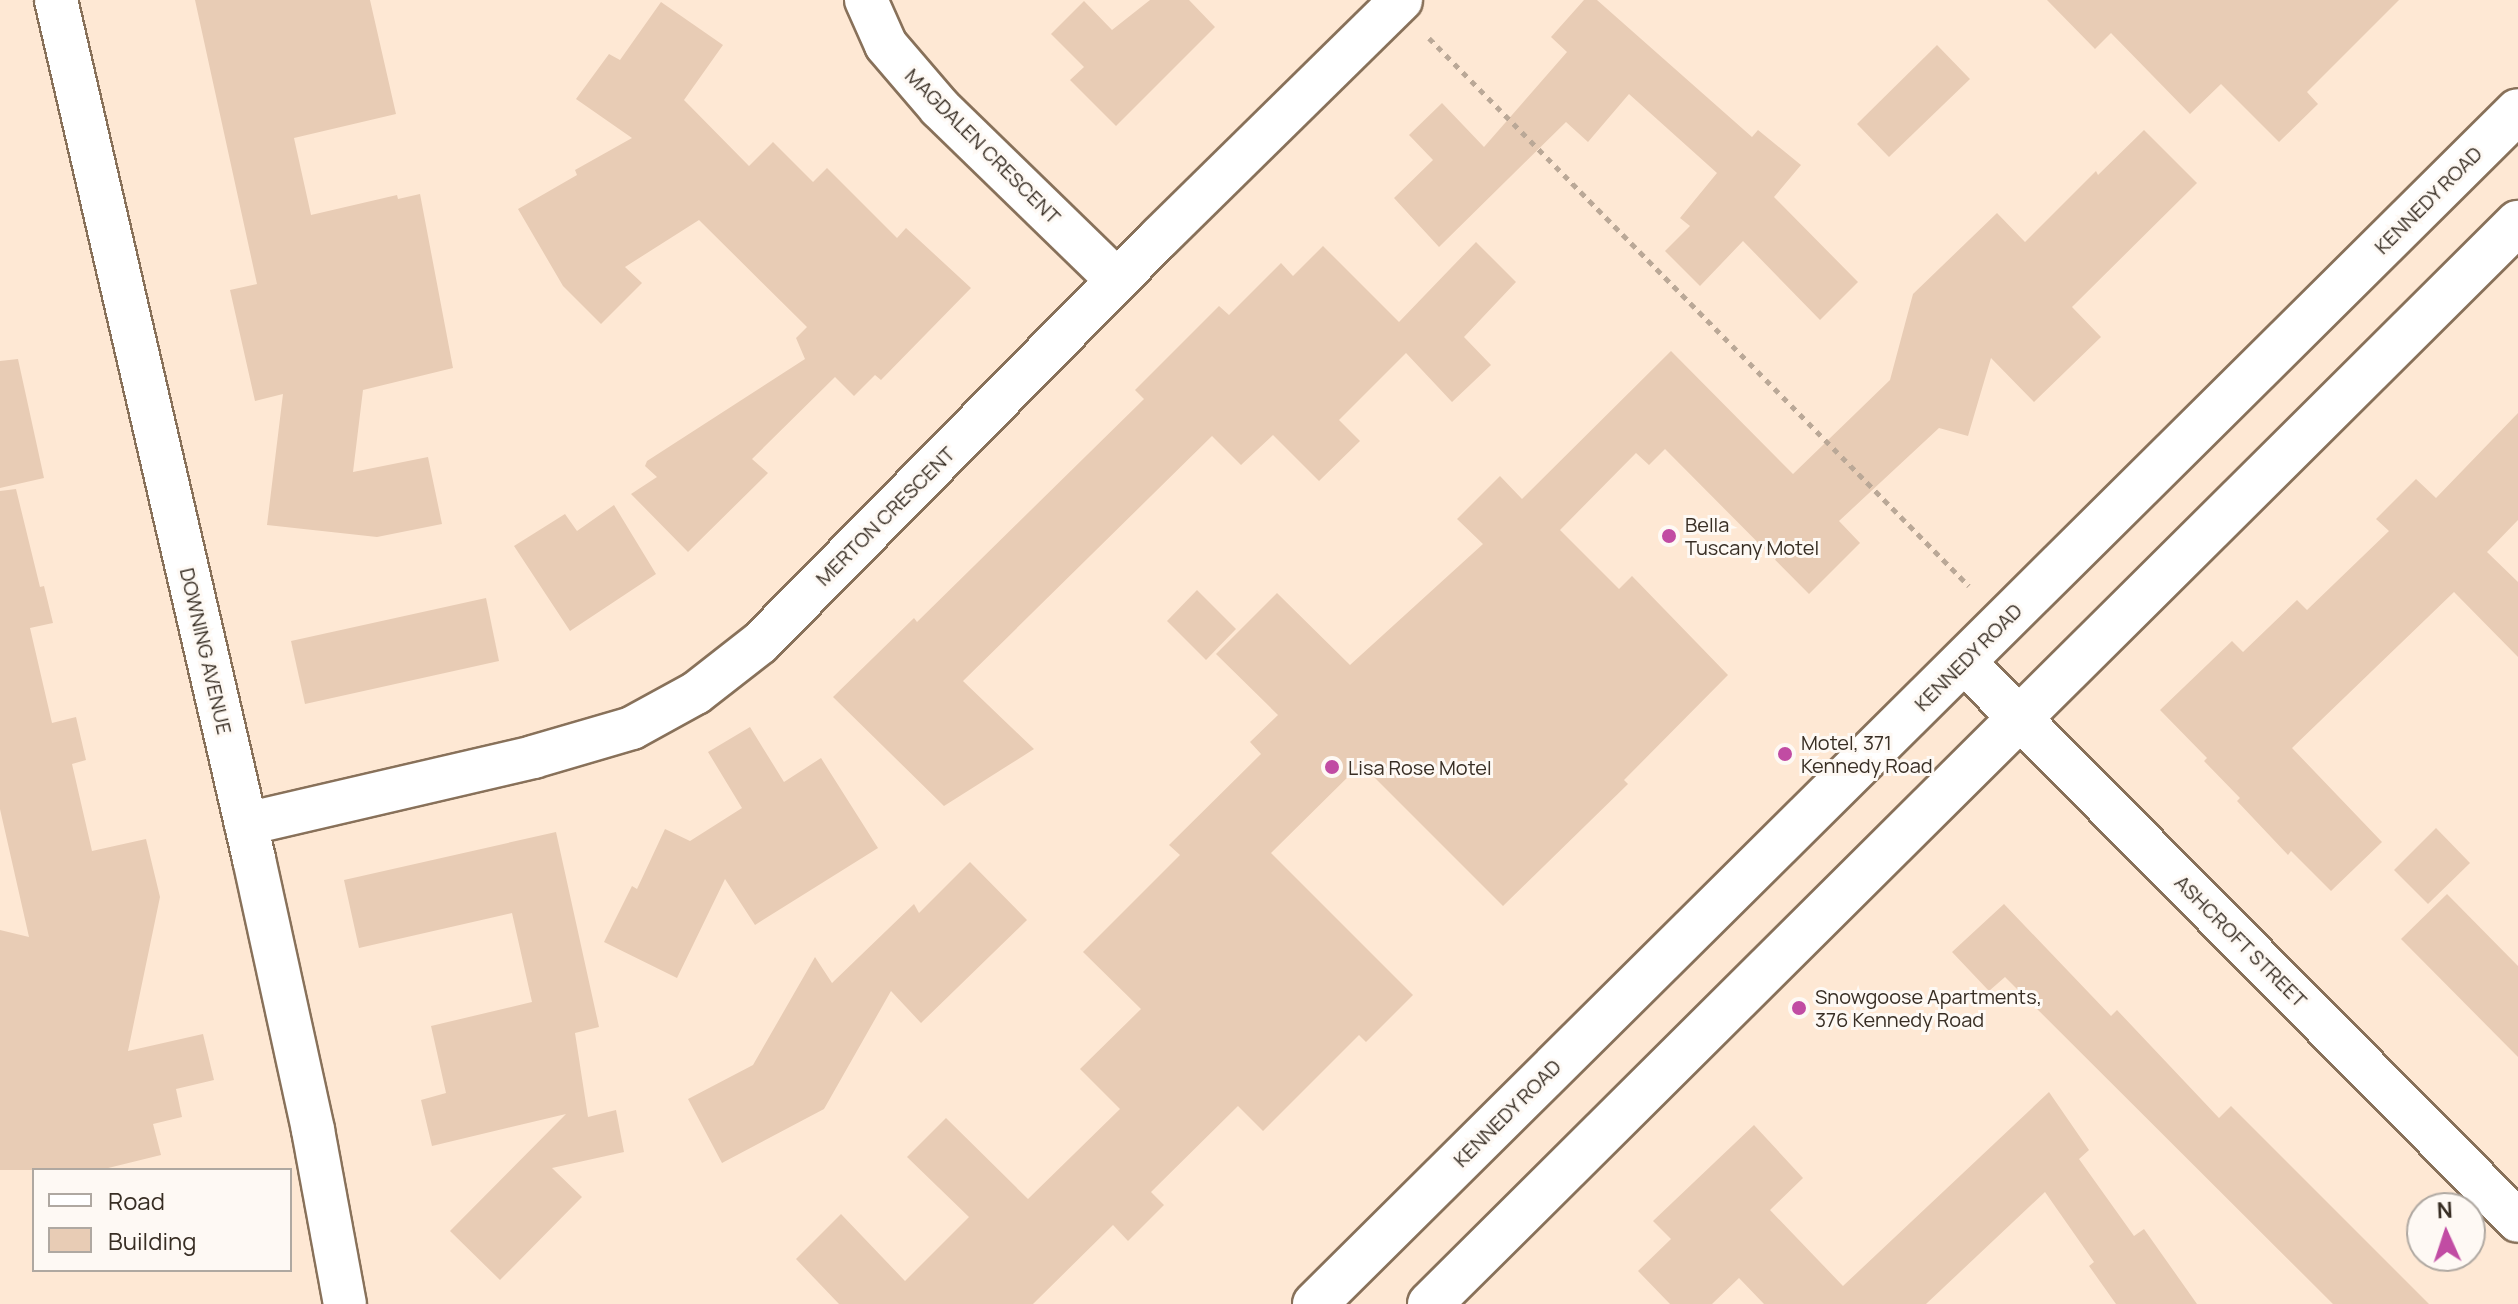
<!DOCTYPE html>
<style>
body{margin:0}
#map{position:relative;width:2518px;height:1304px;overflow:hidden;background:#fee8d4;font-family:Manrope,sans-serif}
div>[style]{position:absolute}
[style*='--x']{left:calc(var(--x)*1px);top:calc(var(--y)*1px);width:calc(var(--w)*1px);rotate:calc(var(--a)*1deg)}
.building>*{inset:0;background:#e8ccb5}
.path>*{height:5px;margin-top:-2.5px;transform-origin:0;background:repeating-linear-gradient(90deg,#baa897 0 6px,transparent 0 12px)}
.roads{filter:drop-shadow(2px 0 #88715a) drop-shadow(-2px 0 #88715a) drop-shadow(0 2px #88715a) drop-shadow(0 -2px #88715a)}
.minor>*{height:42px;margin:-21px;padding:0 21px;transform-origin:21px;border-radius:21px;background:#fff}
.secondary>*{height:44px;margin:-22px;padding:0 22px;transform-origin:22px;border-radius:22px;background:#fff}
.dots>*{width:22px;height:22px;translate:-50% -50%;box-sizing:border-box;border:4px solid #fef9f4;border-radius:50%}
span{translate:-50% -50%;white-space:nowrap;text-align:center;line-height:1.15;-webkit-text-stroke:6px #fef9f4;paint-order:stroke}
.street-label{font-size:20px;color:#382e24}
.poi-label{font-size:20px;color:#382e24}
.left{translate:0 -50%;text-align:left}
.legend{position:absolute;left:32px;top:1168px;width:260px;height:104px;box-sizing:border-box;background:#fef9f4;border:2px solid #afa8a1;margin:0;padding:10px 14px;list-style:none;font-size:24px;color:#382e24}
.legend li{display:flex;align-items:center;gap:16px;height:40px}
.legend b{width:40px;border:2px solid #afa8a1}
.north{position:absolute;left:2406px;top:1192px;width:80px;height:80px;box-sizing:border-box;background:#fef9f4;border:2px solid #afa8a1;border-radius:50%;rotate:357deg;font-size:22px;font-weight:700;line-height:32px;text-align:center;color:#382e24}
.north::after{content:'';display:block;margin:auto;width:28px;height:36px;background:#c14ca3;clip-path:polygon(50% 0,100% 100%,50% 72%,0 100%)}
</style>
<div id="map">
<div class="building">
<div style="clip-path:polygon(195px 0,370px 0,396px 114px,294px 138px,311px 215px,397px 195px,398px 199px,420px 194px,453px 368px,363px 390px,353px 472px,428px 457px,442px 524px,377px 537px,267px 525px,283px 394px,255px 401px,230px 290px,257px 284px)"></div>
<div style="clip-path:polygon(1150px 0,1189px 0,1215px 27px,1116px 126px,1070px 80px,1084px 67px,1051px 34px,1084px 1px,1112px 30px)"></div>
<div style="clip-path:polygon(1584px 0,1597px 0,1752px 137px,1758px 130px,1801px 165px,1774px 197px,1858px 282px,1820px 320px,1743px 241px,1700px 286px,1665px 251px,1690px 226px,1680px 218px,1717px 173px,1629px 94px,1588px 142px,1566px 122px,1439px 247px,1394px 198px,1433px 160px,1409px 135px,1442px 103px,1484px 147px,1567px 52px,1551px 37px)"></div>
<div style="clip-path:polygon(2047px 0,2399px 0,2307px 92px,2318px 104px,2279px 142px,2221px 84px,2190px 114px,2111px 33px,2095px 49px)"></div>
<div style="clip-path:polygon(661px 2px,723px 45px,684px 100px,749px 166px,773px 142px,813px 182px,827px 168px,897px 238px,906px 228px,971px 288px,881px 380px,875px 375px,854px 396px,835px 377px,752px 459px,768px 473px,688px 552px,631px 494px,657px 477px,645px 466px,647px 461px,805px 359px,796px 338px,807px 327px,699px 220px,625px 267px,642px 283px,601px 324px,563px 286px,518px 209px,577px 175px,575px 170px,632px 138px,576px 99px,609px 54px,620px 60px)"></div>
<div style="clip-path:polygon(1937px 45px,1970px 79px,1889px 157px,1857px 124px)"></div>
<div style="clip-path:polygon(2144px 130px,2197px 183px,2072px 307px,2101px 337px,2034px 402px,1991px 358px,1968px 436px,1939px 428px,1839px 521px,1860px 543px,1809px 594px,1665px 449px,1649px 465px,1636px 453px,1560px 530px,1619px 589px,1632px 576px,1728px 675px,1624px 780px,1628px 784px,1503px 906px,1361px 764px,1271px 853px,1413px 995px,1366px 1042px,1359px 1035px,1263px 1131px,1238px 1106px,1151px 1192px,1164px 1205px,1128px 1241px,1113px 1225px,1033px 1304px,839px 1304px,796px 1259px,841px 1214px,905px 1281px,969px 1217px,907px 1157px,946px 1118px,1028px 1199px,1120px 1109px,1080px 1069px,1141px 1009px,1083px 952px,1180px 855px,1169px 845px,1261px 754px,1250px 742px,1278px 715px,1216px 654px,1277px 593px,1350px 665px,1483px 544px,1457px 519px,1500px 476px,1522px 499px,1671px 351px,1793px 474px,1890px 380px,1913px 294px,1997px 213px,2025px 242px,2096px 171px,2098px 175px)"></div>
<div style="clip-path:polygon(1476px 242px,1516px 282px,1464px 337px,1491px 365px,1452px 402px,1406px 353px,1339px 420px,1360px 441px,1319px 481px,1273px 435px,1241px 465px,1212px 436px,963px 681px,1034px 749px,944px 806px,833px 697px,914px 618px,917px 622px,1144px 399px,1135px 390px,1219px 306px,1229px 315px,1281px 263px,1293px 276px,1323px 246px,1399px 322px)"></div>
<div style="clip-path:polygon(18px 359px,44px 478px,0 488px,0 361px)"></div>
<div style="clip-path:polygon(2518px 413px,2518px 520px,2487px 552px,2518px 582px,2518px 657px,2454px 592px,2292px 748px,2382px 842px,2331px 891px,2291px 851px,2288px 855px,2237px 801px,2240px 798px,2204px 761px,2207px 758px,2160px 710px,2232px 641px,2243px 652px,2297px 600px,2307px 610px,2389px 531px,2376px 519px,2416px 479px,2436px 498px)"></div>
<div style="clip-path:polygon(16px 489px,40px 587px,44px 586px,53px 623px,30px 628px,52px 723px,76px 717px,86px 760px,72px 764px,92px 851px,146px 839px,160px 897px,128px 1051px,203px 1034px,214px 1080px,176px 1089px,182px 1117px,153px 1124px,161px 1155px,100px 1170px,0 1170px,0 930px,29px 937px,0 809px,0 491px)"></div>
<div style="clip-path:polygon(614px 505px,656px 574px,570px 631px,514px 546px,565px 514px,577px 531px)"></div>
<div style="clip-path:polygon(1197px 590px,1236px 629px,1206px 660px,1167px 621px)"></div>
<div style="clip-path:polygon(486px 598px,499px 661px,305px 704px,291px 641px)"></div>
<div style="clip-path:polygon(750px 727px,784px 782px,821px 758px,878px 848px,755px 925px,725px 879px,677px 978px,604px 942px,632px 886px,637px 889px,665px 829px,690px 841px,742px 808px,708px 752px)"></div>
<div style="clip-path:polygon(2436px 828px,2470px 863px,2428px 904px,2394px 870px)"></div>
<div style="clip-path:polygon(556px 832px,599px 1027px,575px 1033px,588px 1117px,616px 1110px,624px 1152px,552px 1168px,582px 1197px,500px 1280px,450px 1231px,566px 1114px,432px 1146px,421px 1100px,446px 1093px,431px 1026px,532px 1002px,512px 913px,359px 948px,344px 880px)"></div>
<div style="clip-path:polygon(970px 862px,1027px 920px,921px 1023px,891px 991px,824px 1109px,722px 1163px,688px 1099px,753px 1065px,815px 957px,832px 983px,914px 904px,919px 913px)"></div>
<div style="clip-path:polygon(2447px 894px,2518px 966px,2518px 1057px,2401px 939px)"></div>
<div style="clip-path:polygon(2004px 904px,2111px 1016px,2117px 1010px,2219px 1118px,2231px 1106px,2429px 1304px,2333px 1304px,2005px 977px,1989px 991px,1952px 952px)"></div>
<div style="clip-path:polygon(2049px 1092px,2089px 1150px,2079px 1159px,2134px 1236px,2144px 1229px,2197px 1304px,2116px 1304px,2089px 1266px,2094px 1262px,2045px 1192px,1926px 1304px,1764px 1304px,1739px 1278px,1712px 1304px,1670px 1304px,1638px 1271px,1671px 1239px,1653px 1221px,1754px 1125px,1803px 1178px,1770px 1210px,1843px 1286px)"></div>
</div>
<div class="path">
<div style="--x:1429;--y:38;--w:769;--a:45.42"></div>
</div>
<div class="roads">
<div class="minor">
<div style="--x:56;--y:0;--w:882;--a:77.02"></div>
<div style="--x:254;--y:859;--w:277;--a:77.7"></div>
<div style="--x:313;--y:1130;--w:177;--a:79.6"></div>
<div style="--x:866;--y:0;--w:49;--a:66"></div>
<div style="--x:886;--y:45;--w:83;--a:49.4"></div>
<div style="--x:940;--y:108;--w:247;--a:44.2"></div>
<div style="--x:1963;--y:661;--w:788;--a:45.26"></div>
<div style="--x:246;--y:824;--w:295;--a:-13.1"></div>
<div style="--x:533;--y:757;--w:103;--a:-16.3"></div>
<div style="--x:632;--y:728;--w:73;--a:-28.7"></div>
<div style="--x:696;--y:693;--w:81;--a:-38"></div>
<div style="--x:760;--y:643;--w:570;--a:-45.43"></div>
<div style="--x:1160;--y:237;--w:338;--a:-44.5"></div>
</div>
<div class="secondary">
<div style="--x:1315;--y:1304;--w:1694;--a:-44.76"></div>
<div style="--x:1430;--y:1304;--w:1534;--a:-44.82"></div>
</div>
</div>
<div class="dots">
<div style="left:1669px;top:536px;background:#c14ca3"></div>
<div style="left:1785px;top:754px;background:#c14ca3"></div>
<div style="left:1332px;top:767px;background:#c14ca3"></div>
<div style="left:1799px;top:1008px;background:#c14ca3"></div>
</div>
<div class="street-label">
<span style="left:983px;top:146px;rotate:45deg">MAGDALEN CRESCENT</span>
<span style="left:2428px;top:200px;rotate:-45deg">KENNEDY ROAD</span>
<span style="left:885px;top:516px;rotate:-45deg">MERTON CRESCENT</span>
<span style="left:206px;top:651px;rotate:77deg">DOWNING AVENUE</span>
<span style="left:1968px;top:657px;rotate:-45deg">KENNEDY ROAD</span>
<span style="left:2241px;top:941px;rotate:45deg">ASHCROFT STREET</span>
<span style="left:1507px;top:1113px;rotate:-45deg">KENNEDY ROAD</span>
</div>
<div class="poi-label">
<span class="left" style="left:1685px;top:536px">Bella<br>Tuscany Motel</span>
<span class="left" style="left:1801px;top:754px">Motel, 371<br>Kennedy Road</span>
<span class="left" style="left:1348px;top:767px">Lisa Rose Motel</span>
<span class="left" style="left:1815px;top:1008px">Snowgoose Apartments,<br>376 Kennedy Road</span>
</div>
<ul class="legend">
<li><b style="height:10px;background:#fff"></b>Road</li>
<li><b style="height:22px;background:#e8ccb5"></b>Building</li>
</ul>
<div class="north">N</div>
</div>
